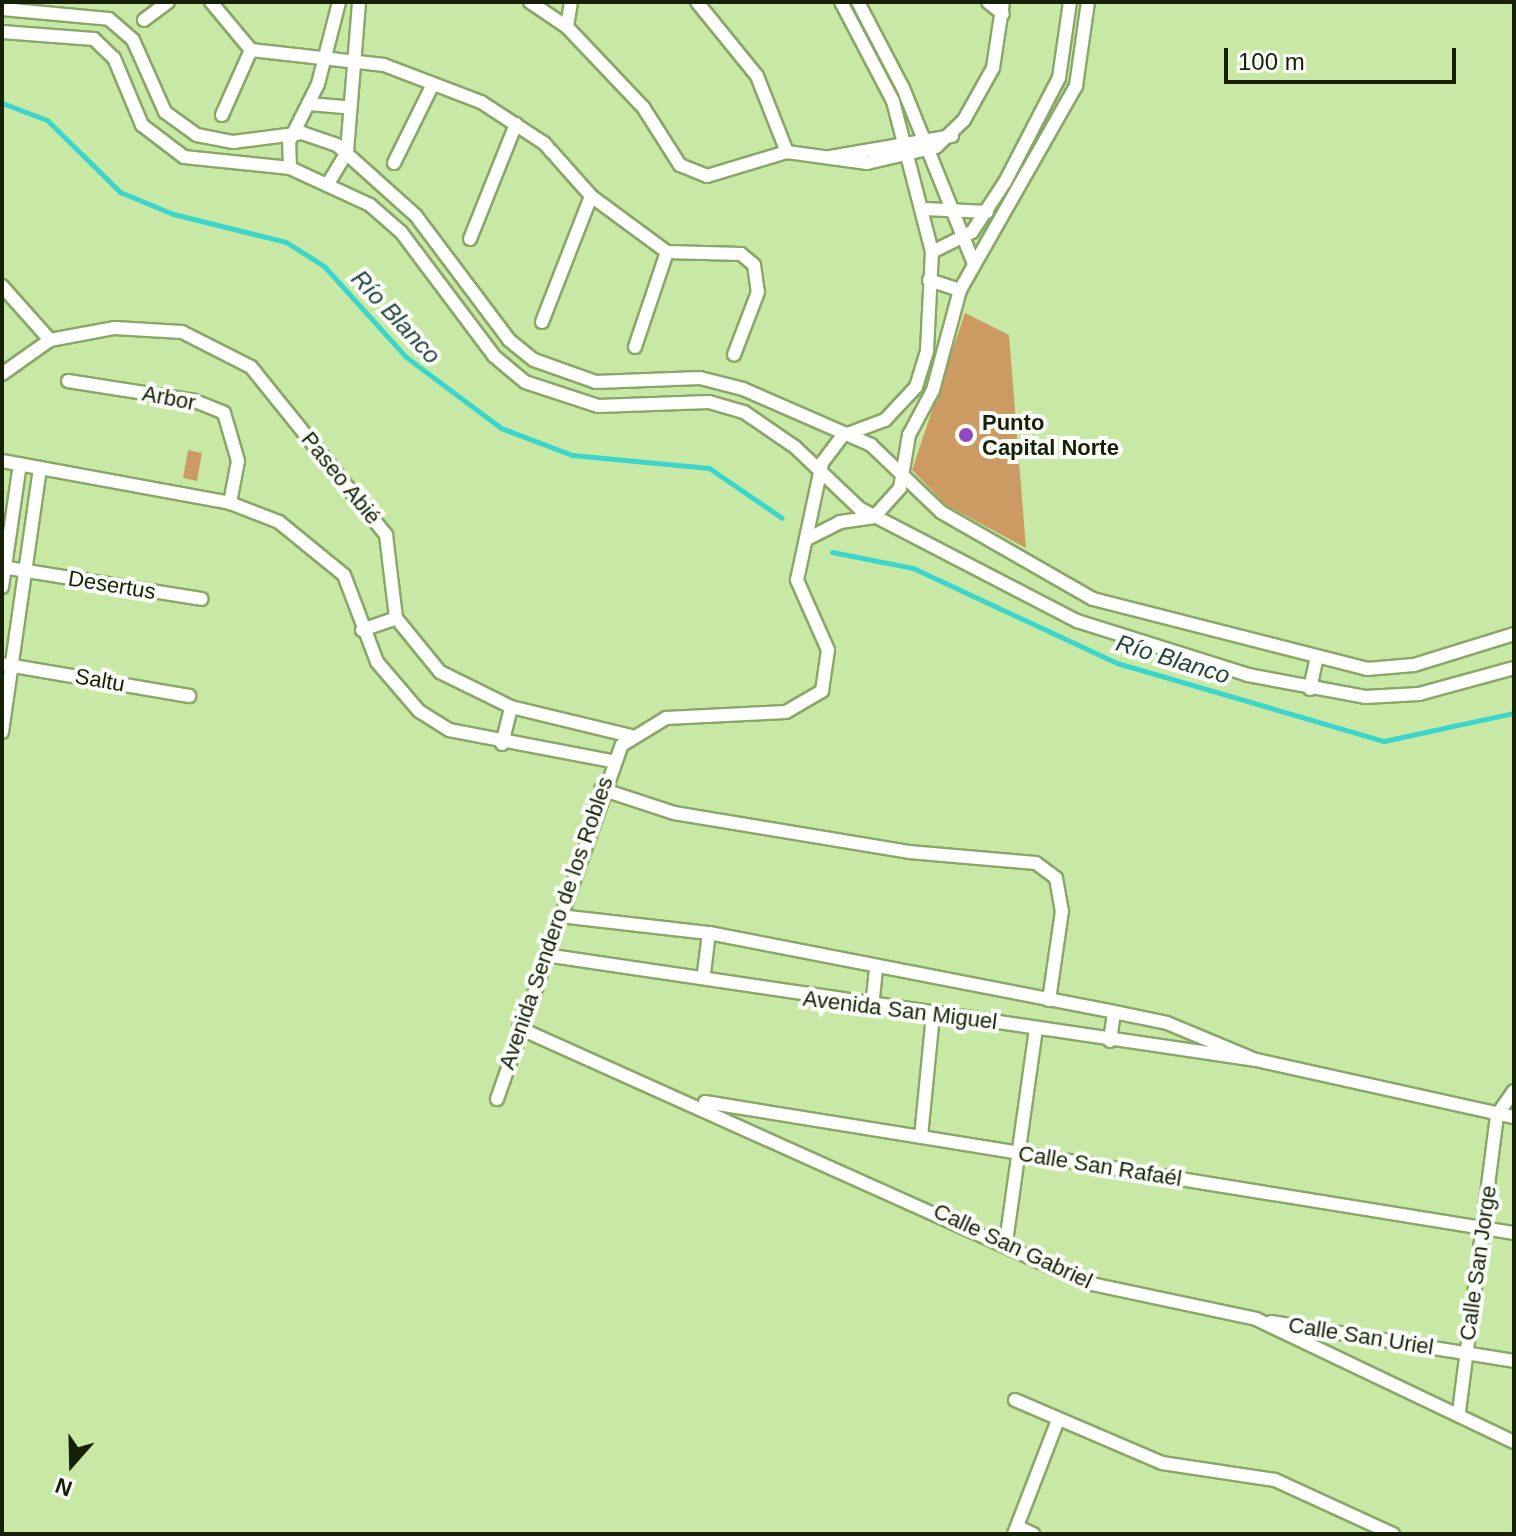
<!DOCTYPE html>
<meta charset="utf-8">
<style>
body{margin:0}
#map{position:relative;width:1516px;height:1536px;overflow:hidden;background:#c8e9a6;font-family:Arial,sans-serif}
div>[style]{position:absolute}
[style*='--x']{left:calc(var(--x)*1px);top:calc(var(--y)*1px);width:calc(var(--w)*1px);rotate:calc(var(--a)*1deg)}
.stream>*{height:5px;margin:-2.5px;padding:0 2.5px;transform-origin:2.5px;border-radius:2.5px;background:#3bd5cc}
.building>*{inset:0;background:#cc9b63}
.roads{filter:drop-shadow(2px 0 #89a767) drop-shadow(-2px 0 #89a767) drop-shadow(0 2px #89a767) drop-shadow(0 -2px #89a767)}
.street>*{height:12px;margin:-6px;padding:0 6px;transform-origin:6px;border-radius:6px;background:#fff}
.dots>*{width:22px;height:22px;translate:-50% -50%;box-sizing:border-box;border:4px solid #fbfef8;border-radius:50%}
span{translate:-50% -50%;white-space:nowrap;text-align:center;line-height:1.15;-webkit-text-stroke:8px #fbfef8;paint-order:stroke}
.street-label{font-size:22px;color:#152007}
.poi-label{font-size:22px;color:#152007;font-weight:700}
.left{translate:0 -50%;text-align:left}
.water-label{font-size:24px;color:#244341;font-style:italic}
.frame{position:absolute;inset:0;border:4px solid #152007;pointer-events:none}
.north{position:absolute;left:32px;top:1424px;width:80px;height:80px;-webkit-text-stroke:6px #fbfef8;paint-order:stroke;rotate:200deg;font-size:22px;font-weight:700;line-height:32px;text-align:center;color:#152007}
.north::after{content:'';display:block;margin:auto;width:28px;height:36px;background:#152007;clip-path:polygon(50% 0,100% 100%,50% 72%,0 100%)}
.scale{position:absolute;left:1224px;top:48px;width:232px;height:36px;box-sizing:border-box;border:4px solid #152007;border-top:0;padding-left:10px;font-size:24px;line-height:28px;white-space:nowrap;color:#152007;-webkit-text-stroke:6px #fbfef8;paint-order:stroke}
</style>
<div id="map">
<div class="stream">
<div style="--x:2;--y:103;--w:48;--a:20.7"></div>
<div style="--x:47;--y:120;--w:103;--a:44.6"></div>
<div style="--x:120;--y:192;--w:57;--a:22.5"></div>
<div style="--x:173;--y:214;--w:116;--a:13.9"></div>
<div style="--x:286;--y:242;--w:45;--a:32.3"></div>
<div style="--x:324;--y:266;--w:122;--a:48"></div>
<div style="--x:406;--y:357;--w:119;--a:36.8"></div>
<div style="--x:501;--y:428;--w:76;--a:20.8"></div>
<div style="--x:572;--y:455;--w:138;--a:5.4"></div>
<div style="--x:709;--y:468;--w:88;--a:34.4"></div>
<div style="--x:832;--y:552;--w:83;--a:11.2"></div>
<div style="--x:913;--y:568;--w:225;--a:25"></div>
<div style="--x:1117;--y:663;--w:278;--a:16.3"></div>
<div style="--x:1384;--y:741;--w:133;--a:-12.2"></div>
</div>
<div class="building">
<div style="clip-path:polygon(965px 313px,1009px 335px,1026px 548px,946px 505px,912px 470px)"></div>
<div style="clip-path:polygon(188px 450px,202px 453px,197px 481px,183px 478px)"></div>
</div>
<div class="roads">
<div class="street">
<div style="--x:211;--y:2;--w:62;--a:50.2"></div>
<div style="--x:251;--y:50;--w:134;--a:6.4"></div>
<div style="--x:384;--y:65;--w:104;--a:20.9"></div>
<div style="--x:481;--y:102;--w:75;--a:33.1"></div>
<div style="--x:544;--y:143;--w:71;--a:48.4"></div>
<div style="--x:591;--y:196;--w:94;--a:36.4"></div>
<div style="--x:667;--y:252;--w:74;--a:1.5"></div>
<div style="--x:741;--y:254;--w:17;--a:40"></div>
<div style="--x:754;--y:265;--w:27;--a:82"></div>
<div style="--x:758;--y:292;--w:67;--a:110.9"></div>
<div style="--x:530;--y:2;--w:45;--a:34"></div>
<div style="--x:567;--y:27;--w:110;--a:46.5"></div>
<div style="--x:643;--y:107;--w:69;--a:57.5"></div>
<div style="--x:680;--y:165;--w:29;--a:22"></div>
<div style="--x:707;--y:176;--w:84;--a:-16.7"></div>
<div style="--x:787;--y:152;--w:81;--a:7.8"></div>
<div style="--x:867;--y:163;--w:71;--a:-13.1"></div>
<div style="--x:936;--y:147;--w:39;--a:-44"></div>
<div style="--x:964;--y:120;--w:60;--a:-60.9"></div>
<div style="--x:993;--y:68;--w:67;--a:-81.4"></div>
<div style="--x:697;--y:2;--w:95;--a:51"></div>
<div style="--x:757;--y:76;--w:82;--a:68.5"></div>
<div style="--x:841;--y:2;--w:112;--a:62.3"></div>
<div style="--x:893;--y:101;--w:156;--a:75.5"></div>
<div style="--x:858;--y:2;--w:97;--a:62.4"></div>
<div style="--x:903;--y:88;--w:190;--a:68"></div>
<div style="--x:988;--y:2;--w:19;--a:39"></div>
<div style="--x:2;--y:9;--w:107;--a:5.3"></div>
<div style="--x:109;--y:19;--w:32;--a:41"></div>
<div style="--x:133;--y:40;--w:79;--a:66"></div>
<div style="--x:165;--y:112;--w:39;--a:36"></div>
<div style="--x:197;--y:135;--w:37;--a:11"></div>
<div style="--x:233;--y:142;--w:70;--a:-7.4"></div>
<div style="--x:302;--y:133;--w:37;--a:19"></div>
<div style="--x:337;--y:145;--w:106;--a:41.9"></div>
<div style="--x:416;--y:216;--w:155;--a:53.1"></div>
<div style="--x:509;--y:340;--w:32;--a:39"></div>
<div style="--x:534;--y:360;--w:66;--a:19.5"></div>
<div style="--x:596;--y:382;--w:104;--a:-2.2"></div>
<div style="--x:700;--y:378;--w:44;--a:14.3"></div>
<div style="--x:743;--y:389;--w:140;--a:23.6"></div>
<div style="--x:871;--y:445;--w:97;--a:43.7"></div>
<div style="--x:941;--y:512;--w:175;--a:29.8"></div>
<div style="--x:1093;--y:599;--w:283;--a:14.3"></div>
<div style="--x:1367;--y:669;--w:47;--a:-4.9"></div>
<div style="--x:1414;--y:665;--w:105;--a:-17.2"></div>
<div style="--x:144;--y:20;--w:30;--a:-37"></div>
<div style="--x:567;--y:27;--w:25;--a:-81"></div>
<div style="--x:2;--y:32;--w:92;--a:4.4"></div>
<div style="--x:94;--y:39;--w:28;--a:44"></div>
<div style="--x:114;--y:58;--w:73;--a:67.3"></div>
<div style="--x:142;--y:125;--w:53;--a:37.3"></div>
<div style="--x:184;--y:157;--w:107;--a:5.9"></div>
<div style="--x:290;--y:168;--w:88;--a:24.8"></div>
<div style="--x:370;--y:205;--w:41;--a:41.1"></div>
<div style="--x:401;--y:232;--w:155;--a:53.1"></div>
<div style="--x:494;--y:356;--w:40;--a:40"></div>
<div style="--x:525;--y:382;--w:77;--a:18.2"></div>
<div style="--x:598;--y:406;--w:111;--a:-2.1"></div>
<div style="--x:709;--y:402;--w:36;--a:16"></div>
<div style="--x:744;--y:412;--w:62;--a:34.5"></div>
<div style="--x:795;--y:447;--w:88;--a:43.6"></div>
<div style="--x:859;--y:508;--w:246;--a:27.4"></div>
<div style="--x:1077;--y:621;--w:179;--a:17.5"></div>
<div style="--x:1248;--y:675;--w:119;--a:10.6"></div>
<div style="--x:1365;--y:697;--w:54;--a:-3.2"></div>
<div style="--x:1419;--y:694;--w:98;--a:-15.3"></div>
<div style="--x:309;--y:104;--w:38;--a:5"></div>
<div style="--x:222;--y:115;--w:71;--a:-66"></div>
<div style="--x:830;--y:157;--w:124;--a:-9.8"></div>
<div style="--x:394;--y:163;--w:88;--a:-63.7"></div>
<div style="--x:290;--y:168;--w:26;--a:-92"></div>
<div style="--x:289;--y:142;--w:65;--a:-63.4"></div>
<div style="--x:318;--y:84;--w:85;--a:-75.6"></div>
<div style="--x:329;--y:182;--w:35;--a:-59"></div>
<div style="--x:347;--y:152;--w:150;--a:-85.4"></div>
<div style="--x:925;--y:209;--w:62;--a:2.8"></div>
<div style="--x:470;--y:239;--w:124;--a:-68.2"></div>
<div style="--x:929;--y:280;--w:33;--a:18"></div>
<div style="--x:2;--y:286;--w:72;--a:48.4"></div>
<div style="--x:50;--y:340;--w:66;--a:-10.5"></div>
<div style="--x:115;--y:328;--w:67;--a:3.4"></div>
<div style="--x:182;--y:332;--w:77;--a:26.9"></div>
<div style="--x:251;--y:367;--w:216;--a:51.2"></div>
<div style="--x:386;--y:535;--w:84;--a:83.1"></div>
<div style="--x:396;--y:618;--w:70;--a:50.8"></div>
<div style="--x:440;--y:672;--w:79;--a:26.2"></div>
<div style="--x:511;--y:707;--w:123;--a:13.6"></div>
<div style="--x:542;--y:322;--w:135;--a:-68.7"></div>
<div style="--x:635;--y:347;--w:100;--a:-71.4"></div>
<div style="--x:2;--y:374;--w:59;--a:-35.3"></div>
<div style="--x:68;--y:381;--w:129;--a:8.9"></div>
<div style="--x:195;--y:401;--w:31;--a:22"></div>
<div style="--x:224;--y:413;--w:50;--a:73.7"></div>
<div style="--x:238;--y:461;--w:43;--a:100.8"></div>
<div style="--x:2;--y:461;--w:232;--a:10.4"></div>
<div style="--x:230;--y:503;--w:53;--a:21.2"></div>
<div style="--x:279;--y:522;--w:84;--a:39.2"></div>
<div style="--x:344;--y:575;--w:93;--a:69.2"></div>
<div style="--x:377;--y:662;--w:65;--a:49.4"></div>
<div style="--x:419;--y:711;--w:36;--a:32"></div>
<div style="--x:449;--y:730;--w:166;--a:10.8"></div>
<div style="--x:809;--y:538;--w:35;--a:-27"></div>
<div style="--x:840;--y:522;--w:34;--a:-8"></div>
<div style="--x:874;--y:517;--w:39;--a:-48"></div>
<div style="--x:900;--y:488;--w:54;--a:-80.4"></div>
<div style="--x:909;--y:435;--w:51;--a:-61.9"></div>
<div style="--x:933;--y:390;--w:104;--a:-74.9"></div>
<div style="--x:960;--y:290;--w:235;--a:-60.4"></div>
<div style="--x:1076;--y:86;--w:85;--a:-81.9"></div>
<div style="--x:2;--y:567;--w:202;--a:9.1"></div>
<div style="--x:2;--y:587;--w:124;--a:-81.7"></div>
<div style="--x:362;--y:630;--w:36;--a:-19"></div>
<div style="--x:2;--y:664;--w:190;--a:9.7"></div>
<div style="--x:1310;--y:689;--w:30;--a:-78"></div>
<div style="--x:2;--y:732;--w:267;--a:-81.8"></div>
<div style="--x:502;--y:744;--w:38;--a:-76"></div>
<div style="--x:601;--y:789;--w:77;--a:18.2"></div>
<div style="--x:674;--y:813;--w:238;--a:9.4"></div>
<div style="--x:909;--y:852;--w:127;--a:5"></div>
<div style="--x:1036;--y:863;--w:25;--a:37"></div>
<div style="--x:1056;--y:878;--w:34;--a:80"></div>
<div style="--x:1062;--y:911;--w:90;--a:98.3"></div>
<div style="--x:559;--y:916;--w:151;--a:6.5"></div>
<div style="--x:709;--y:933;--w:413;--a:11"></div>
<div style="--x:1114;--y:1012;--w:54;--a:11.7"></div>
<div style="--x:1167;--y:1023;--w:91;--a:22.6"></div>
<div style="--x:545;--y:955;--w:719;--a:8.4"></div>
<div style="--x:1256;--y:1060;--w:264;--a:12.5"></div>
<div style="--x:704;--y:973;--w:40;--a:-82.9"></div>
<div style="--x:872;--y:1007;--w:38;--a:-84"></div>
<div style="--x:519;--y:1028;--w:623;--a:24.18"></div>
<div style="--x:1087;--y:1283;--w:173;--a:12"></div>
<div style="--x:1256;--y:1319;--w:286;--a:25.5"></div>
<div style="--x:1110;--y:1041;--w:29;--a:-82"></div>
<div style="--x:497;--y:1099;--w:375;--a:-70.6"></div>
<div style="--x:622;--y:745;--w:52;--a:-31.5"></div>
<div style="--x:666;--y:718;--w:120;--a:-2.9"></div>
<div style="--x:786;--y:712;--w:42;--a:-30.3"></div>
<div style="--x:822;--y:691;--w:41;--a:-81.7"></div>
<div style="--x:828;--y:650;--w:77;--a:-113.9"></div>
<div style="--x:797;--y:580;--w:120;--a:-77.9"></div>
<div style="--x:822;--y:463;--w:34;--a:-53"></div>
<div style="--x:842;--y:436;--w:46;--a:-20.4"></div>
<div style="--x:885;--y:420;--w:45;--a:-46.8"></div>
<div style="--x:916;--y:387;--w:39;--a:-73"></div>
<div style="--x:927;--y:350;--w:98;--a:-87.1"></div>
<div style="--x:932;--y:252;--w:45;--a:-26.6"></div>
<div style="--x:972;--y:232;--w:60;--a:-56.6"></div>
<div style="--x:1005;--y:182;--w:117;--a:-62.6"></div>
<div style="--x:1059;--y:78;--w:77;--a:-81.8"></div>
<div style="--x:705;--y:1102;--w:820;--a:9.2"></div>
<div style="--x:921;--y:1137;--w:124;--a:-84.4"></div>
<div style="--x:1006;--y:1242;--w:215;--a:-82"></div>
<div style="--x:1271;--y:1322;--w:246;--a:9.1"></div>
<div style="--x:1015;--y:1400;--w:160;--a:23.2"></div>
<div style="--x:1162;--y:1463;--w:114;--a:8.6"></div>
<div style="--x:1275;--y:1480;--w:130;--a:24.6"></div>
<div style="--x:1459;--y:1412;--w:299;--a:-82.7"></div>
<div style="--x:1497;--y:1115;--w:29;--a:-55"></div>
<div style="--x:1018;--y:1527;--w:17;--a:25"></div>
<div style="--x:1014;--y:1534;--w:122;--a:-68.9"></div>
</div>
</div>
<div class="dots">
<div style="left:966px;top:435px;background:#8e49bc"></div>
</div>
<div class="street-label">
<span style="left:169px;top:398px;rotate:11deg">Arbor</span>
<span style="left:341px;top:478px;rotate:51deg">Paseo Abié</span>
<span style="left:112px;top:585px;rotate:9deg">Desertus</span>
<span style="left:100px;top:680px;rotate:10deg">Saltu</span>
<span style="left:556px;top:923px;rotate:-71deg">Avenida Sendero de los Robles</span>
<span style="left:900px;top:1010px;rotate:7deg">Avenida San Miguel</span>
<span style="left:1100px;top:1166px;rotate:9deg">Calle San Rafaél</span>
<span style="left:1013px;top:1246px;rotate:25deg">Calle San Gabriel</span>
<span style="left:1478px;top:1263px;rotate:-82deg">Calle San Jorge</span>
<span style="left:1361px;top:1336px;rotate:9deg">Calle San Uriel</span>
</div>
<div class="poi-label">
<span class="left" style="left:982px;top:435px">Punto<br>Capital Norte</span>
</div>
<div class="water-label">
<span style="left:396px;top:317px;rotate:47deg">Río Blanco</span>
<span style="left:1173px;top:659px;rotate:17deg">Río Blanco</span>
</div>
<div class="frame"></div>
<div class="north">N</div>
<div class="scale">100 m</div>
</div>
